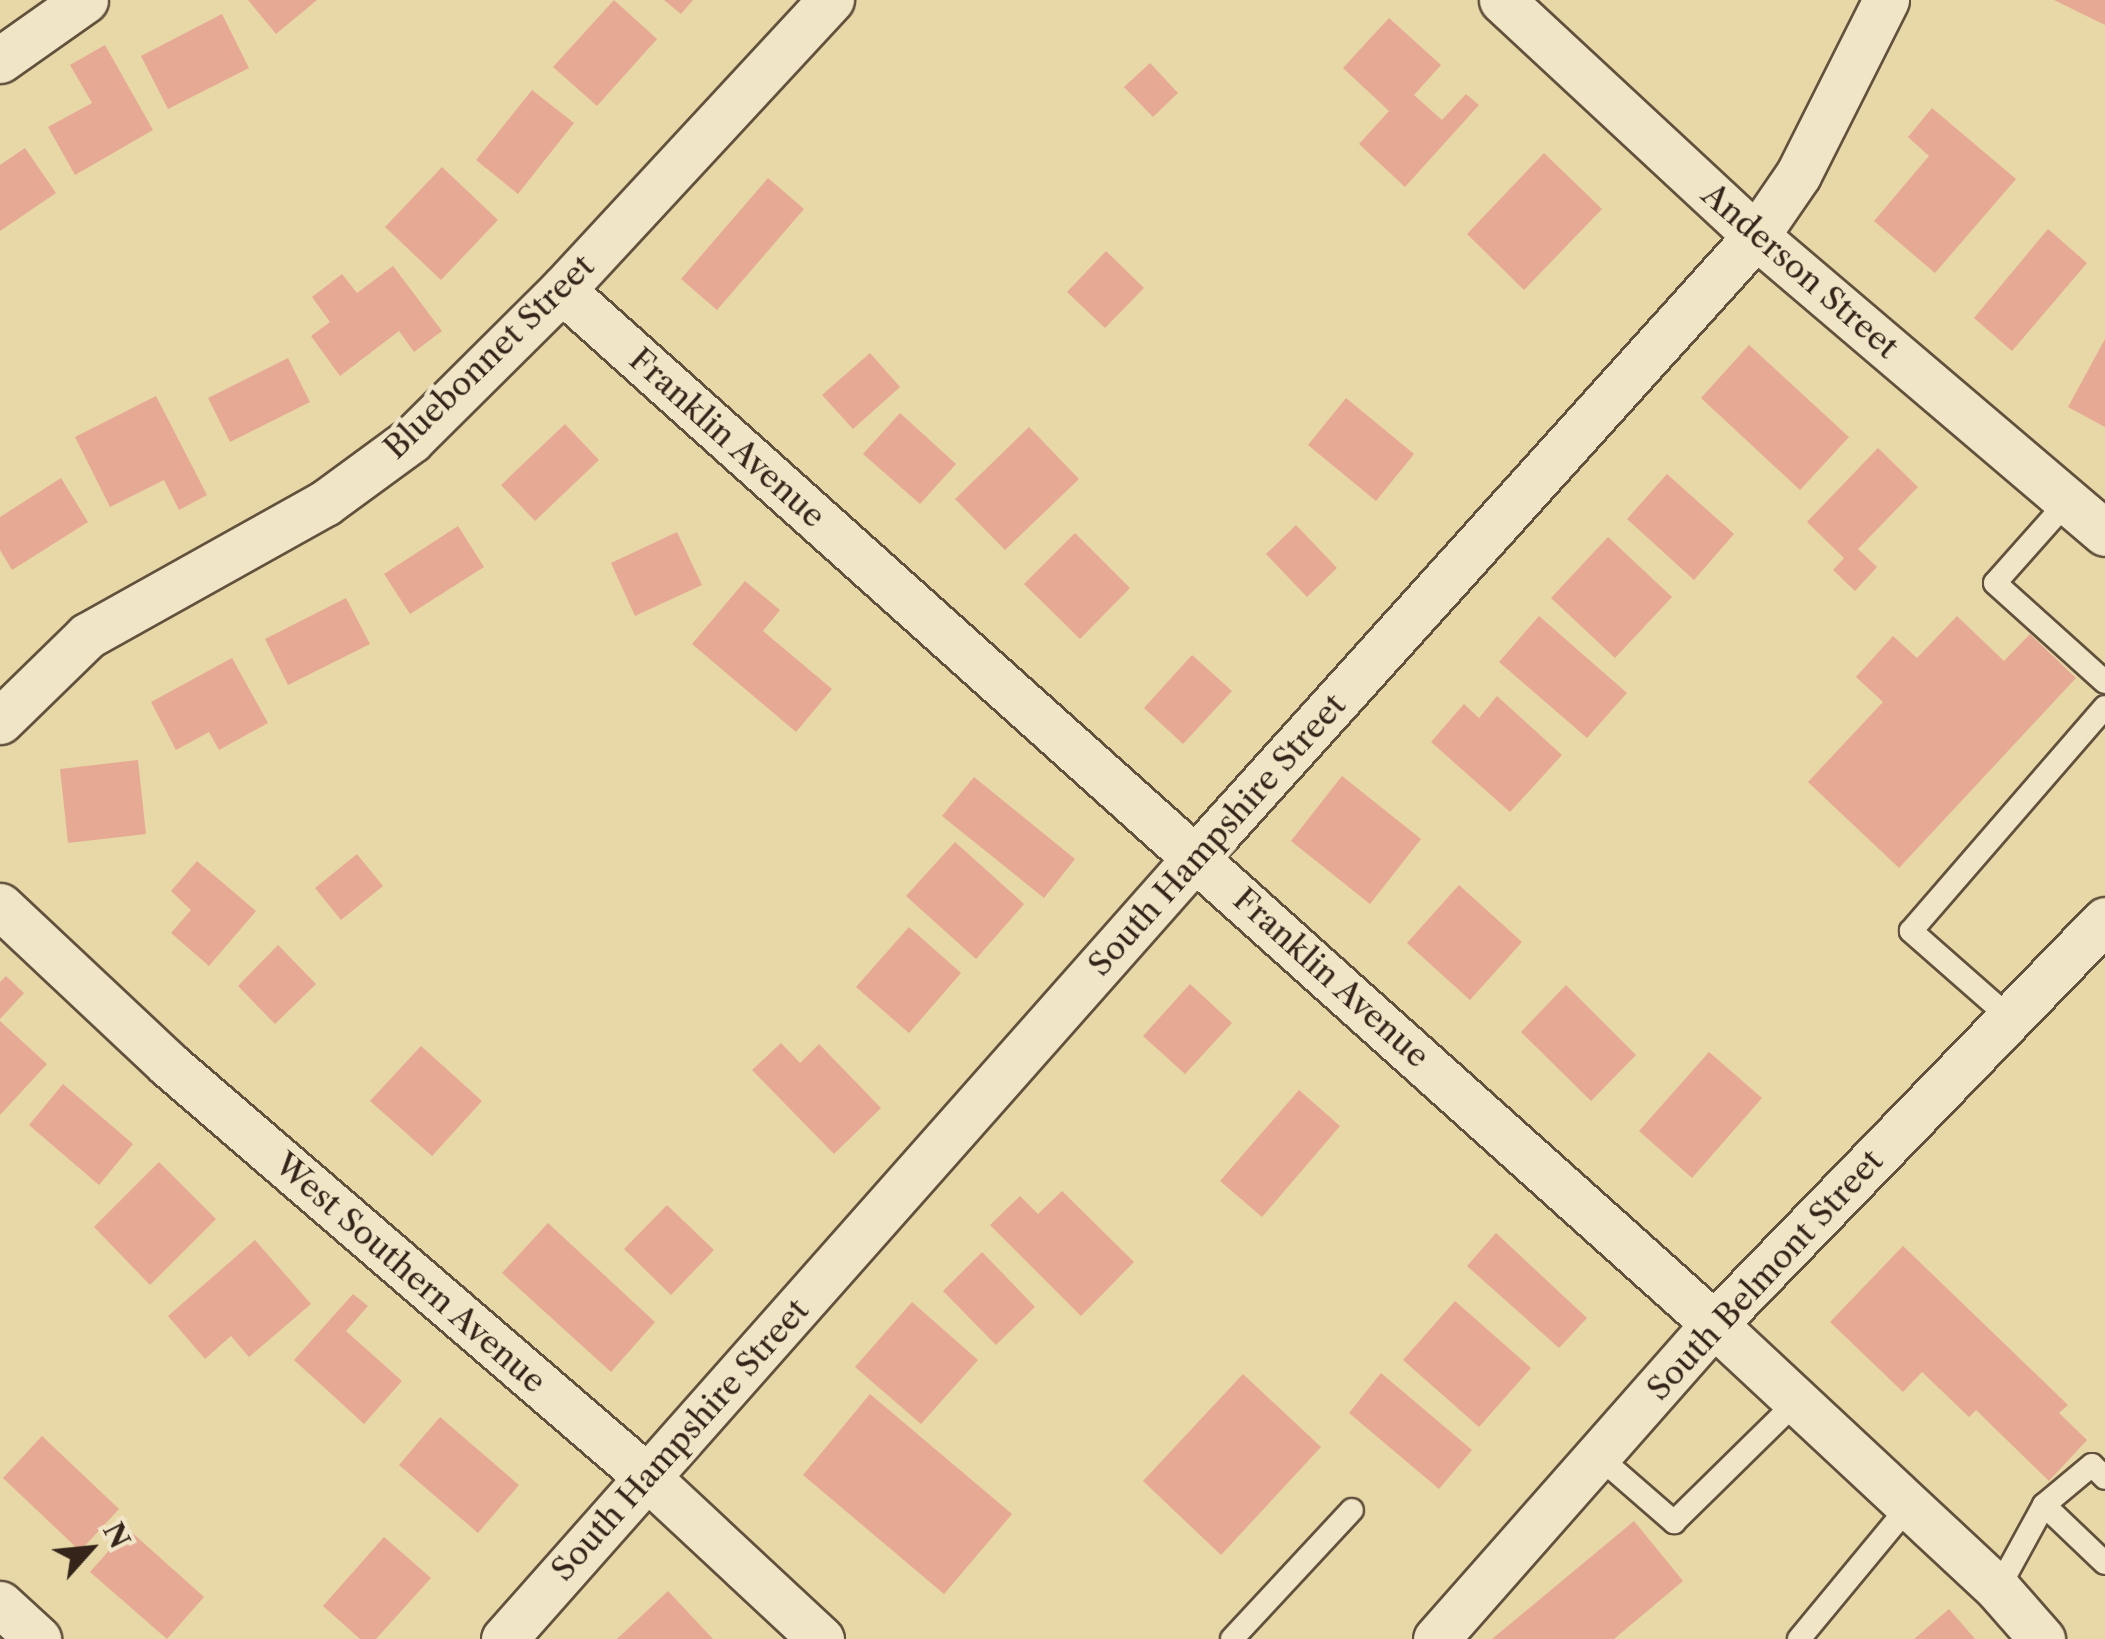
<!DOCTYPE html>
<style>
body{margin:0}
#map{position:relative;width:2105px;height:1639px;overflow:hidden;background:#e8d7a7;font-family:"Libre Caslon Text",serif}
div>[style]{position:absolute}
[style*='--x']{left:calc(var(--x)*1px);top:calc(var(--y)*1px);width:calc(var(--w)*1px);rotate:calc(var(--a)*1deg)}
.building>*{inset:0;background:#e6aa94}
.roads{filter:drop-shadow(2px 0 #62513d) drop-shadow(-2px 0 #62513d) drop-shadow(0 2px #62513d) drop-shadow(0 -2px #62513d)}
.service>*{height:22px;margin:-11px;padding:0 11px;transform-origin:11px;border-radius:11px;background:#f0e5c6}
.minor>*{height:45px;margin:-22.5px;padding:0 22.5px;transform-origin:22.5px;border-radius:22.5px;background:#f0e5c6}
span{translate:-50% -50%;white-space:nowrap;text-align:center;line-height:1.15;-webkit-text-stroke:9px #f0e5c6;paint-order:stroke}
.street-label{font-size:32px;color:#35241a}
.north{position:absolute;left:40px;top:1499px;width:100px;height:100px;-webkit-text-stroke:8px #f0e5c6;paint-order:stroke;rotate:63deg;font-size:28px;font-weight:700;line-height:40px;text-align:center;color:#35241a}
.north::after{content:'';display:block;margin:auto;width:35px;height:45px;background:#35241a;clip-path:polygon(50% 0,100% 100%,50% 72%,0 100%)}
</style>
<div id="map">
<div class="building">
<div style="clip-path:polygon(248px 0,317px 0,276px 34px)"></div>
<div style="clip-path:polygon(614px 0,657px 39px,597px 106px,553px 67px)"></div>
<div style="clip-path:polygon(664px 0,693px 0,681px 14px)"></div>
<div style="clip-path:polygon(2054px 0,2105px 0,2105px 25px)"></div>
<div style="clip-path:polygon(222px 14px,249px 68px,168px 109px,141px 56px)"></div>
<div style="clip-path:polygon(1389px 18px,1441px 65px,1414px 95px,1442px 120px,1466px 94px,1479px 105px,1405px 187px,1359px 144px,1389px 111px,1343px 68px)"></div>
<div style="clip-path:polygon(105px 45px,153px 130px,75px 175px,48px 127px,92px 103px,70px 65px)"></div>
<div style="clip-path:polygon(1150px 63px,1178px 93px,1153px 117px,1124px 87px)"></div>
<div style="clip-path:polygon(532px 90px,574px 123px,518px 194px,476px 160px)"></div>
<div style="clip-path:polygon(1932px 108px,2016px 179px,1935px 273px,1874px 221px,1929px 156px,1908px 137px)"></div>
<div style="clip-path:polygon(25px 148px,56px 193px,0 231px,0 165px)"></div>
<div style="clip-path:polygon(1544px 153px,1602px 209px,1524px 290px,1467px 234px)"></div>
<div style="clip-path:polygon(442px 167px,498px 220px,441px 280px,385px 227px)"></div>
<div style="clip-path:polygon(768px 178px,804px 209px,717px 310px,681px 279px)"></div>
<div style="clip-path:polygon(2048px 229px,2087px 263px,2012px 351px,1974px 318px)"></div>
<div style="clip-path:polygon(1106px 251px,1144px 288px,1105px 328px,1067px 292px)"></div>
<div style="clip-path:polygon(393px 266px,442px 331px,414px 352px,399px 331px,340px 376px,311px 336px,330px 322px,312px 297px,342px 274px,357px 293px)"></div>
<div style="clip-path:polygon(2105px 339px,2105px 427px,2068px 407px)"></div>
<div style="clip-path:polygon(1749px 345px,1849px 437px,1800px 490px,1701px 398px)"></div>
<div style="clip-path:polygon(870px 353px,900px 387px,853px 429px,822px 395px)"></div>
<div style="clip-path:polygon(288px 358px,310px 402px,230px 442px,208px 398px)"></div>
<div style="clip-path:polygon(156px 396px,207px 495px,179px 510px,164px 480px,110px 507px,75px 437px)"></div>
<div style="clip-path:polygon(1346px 398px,1414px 454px,1376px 501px,1308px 445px)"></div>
<div style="clip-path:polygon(900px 413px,956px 464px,920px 504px,863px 454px)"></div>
<div style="clip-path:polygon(565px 424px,599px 460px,535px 521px,501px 485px)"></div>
<div style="clip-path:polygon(1029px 427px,1079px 479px,1005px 550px,955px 499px)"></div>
<div style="clip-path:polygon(1878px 448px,1918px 487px,1858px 549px,1877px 567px,1855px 591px,1833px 570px,1844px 558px,1807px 522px)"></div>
<div style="clip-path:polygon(1667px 474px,1734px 534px,1694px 580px,1627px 519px)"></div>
<div style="clip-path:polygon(61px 478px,88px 522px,12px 570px,0 550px,0 517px)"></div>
<div style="clip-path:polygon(1296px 525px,1337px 568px,1307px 597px,1266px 554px)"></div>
<div style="clip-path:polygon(458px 526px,484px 567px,410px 614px,384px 574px)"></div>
<div style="clip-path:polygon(677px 532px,702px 585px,635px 616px,611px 563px)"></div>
<div style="clip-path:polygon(1075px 533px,1130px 588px,1080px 639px,1024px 584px)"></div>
<div style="clip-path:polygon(1608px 537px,1672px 597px,1615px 658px,1551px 598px)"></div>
<div style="clip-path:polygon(745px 581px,780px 610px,763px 631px,832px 689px,796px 732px,692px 644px)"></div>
<div style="clip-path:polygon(346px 598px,370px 644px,288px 685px,265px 639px)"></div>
<div style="clip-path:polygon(1539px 616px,1627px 693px,1587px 738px,1499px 662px)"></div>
<div style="clip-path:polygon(1957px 616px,2004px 661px,2030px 634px,2076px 678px,1899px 868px,1808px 782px,1883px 702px,1856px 677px,1893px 636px,1917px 658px)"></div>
<div style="clip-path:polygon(1192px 655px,1232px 691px,1183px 744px,1144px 708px)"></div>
<div style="clip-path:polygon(232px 658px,268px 723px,219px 750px,209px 732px,176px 750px,151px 702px)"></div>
<div style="clip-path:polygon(1497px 696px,1562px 755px,1510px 812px,1431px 742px,1464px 704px,1479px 718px)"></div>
<div style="clip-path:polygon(138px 760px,146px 834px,68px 843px,60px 769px)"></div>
<div style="clip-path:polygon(1342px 776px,1421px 839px,1370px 904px,1291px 841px)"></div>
<div style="clip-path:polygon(974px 777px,1075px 859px,1044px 898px,942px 816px)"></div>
<div style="clip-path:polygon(955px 842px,1024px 904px,976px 959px,906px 896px)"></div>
<div style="clip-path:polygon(357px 854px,383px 886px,341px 920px,315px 888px)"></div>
<div style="clip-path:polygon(197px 861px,256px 911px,209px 966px,171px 933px,191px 910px,171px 891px)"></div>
<div style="clip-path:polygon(1459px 885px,1522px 942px,1470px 1000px,1407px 943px)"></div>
<div style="clip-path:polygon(909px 927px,961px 973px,909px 1033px,856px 987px)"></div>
<div style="clip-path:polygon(278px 945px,316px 984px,275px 1024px,238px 986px)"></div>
<div style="clip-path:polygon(6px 976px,24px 993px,0 1019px,0 982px)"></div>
<div style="clip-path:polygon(1190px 984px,1232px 1023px,1185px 1074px,1143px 1036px)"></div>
<div style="clip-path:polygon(1566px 985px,1636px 1055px,1591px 1101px,1521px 1032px)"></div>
<div style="clip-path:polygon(0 1021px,47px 1064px,0 1115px)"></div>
<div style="clip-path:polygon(781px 1043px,800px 1063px,819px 1044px,881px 1108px,834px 1154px,752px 1070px)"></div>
<div style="clip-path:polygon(421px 1046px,482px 1101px,432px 1156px,370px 1101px)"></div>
<div style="clip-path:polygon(1709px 1052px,1762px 1098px,1692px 1178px,1639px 1131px)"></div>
<div style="clip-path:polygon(63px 1084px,133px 1144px,99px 1185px,29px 1125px)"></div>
<div style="clip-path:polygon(1299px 1090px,1340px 1126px,1262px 1217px,1220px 1181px)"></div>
<div style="clip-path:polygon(159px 1162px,216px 1219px,150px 1285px,94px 1227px)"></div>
<div style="clip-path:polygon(1062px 1191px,1134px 1262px,1081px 1316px,990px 1225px,1020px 1196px,1038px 1214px)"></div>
<div style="clip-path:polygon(667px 1205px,714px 1250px,671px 1295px,624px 1249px)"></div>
<div style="clip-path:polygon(548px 1223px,655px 1322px,611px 1372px,502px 1273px)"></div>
<div style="clip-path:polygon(1496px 1233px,1587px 1318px,1559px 1348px,1467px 1266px)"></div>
<div style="clip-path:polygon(255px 1240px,311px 1304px,249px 1357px,231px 1336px,205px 1359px,168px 1316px)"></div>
<div style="clip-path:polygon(1903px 1246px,2068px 1405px,2059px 1413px,2087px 1440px,2049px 1481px,1976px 1410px,1969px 1417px,1922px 1372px,1903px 1392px,1830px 1322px)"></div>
<div style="clip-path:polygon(982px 1252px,1035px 1307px,996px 1345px,943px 1291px)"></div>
<div style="clip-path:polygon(353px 1294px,368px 1306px,346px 1331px,402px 1381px,364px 1424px,294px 1360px)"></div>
<div style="clip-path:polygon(1455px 1301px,1531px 1368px,1479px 1427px,1403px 1360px)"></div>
<div style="clip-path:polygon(912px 1302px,978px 1360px,921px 1424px,855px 1367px)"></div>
<div style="clip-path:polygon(1381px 1373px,1472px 1450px,1439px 1489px,1349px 1413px)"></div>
<div style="clip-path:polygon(1243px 1374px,1321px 1447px,1221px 1555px,1143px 1481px)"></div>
<div style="clip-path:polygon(870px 1394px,1012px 1514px,944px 1594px,803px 1475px)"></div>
<div style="clip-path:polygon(440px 1417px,519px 1485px,478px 1533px,399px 1465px)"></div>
<div style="clip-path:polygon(42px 1436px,119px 1509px,80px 1551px,3px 1478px)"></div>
<div style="clip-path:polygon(1634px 1521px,1683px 1581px,1614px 1639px,1492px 1639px)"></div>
<div style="clip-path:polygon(128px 1529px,204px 1597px,167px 1639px,90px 1572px)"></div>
<div style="clip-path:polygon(384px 1537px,431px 1578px,376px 1639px,360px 1639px,323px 1606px)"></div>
<div style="clip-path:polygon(668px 1591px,713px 1639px,617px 1639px)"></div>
<div style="clip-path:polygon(1949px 1609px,1975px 1639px,1914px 1639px)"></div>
</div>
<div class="roads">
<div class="service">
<div style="--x:2067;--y:502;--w:108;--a:131.6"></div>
<div style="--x:1995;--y:583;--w:148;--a:42"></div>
<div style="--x:2010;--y:1018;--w:132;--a:-138.7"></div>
<div style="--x:1911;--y:931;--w:296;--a:-49.1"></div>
<div style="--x:1598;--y:1456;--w:101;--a:41"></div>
<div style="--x:1674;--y:1522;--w:173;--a:-44.5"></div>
<div style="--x:2044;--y:1505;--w:84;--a:43.6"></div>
<div style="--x:1998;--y:1589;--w:96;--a:-61.3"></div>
<div style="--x:2044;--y:1505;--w:62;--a:-39.8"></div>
<div style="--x:2092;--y:1465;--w:18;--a:45"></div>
<div style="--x:1232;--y:1639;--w:176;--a:-47.1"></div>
<div style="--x:1799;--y:1639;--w:173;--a:-50.4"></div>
</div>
<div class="minor">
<div style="--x:1502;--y:0;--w:347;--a:42.9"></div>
<div style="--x:1756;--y:236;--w:458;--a:40.4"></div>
<div style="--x:0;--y:60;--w:104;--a:-35.2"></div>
<div style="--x:562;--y:290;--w:1548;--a:41.91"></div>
<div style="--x:1714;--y:1324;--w:388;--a:43"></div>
<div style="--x:1998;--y:1589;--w:67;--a:48.7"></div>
<div style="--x:0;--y:721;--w:122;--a:-44.3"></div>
<div style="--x:87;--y:636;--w:273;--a:-29.2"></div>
<div style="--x:325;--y:503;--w:107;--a:-36.2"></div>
<div style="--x:411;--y:440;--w:213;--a:-44.8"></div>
<div style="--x:562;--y:290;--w:396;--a:-47.2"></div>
<div style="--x:0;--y:906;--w:231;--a:43.2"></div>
<div style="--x:168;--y:1064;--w:632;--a:40.77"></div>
<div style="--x:647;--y:1477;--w:238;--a:43"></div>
<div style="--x:0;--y:1604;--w:52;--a:42.6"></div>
<div style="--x:504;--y:1639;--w:1044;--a:-48.49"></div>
<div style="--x:1196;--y:857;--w:836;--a:-47.96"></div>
<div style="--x:1756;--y:236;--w:74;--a:-55.5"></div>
<div style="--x:1798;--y:175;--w:196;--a:-63.3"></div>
<div style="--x:1436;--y:1639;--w:420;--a:-48.6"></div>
<div style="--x:1714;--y:1324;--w:562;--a:-45.94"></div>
</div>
</div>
<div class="street-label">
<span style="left:1800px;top:271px;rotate:41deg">Anderson Street</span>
<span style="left:489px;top:357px;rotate:-44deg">Bluebonnet Street</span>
<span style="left:727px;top:438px;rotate:42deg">Franklin Avenue</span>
<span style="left:1217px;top:835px;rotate:-48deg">South Hampshire Street</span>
<span style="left:1331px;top:978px;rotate:42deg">Franklin Avenue</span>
<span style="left:410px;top:1273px;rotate:41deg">West Southern Avenue</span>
<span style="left:1765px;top:1275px;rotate:-47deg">South Belmont Street</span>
<span style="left:680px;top:1440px;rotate:-48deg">South Hampshire Street</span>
</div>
<div class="north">N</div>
</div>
